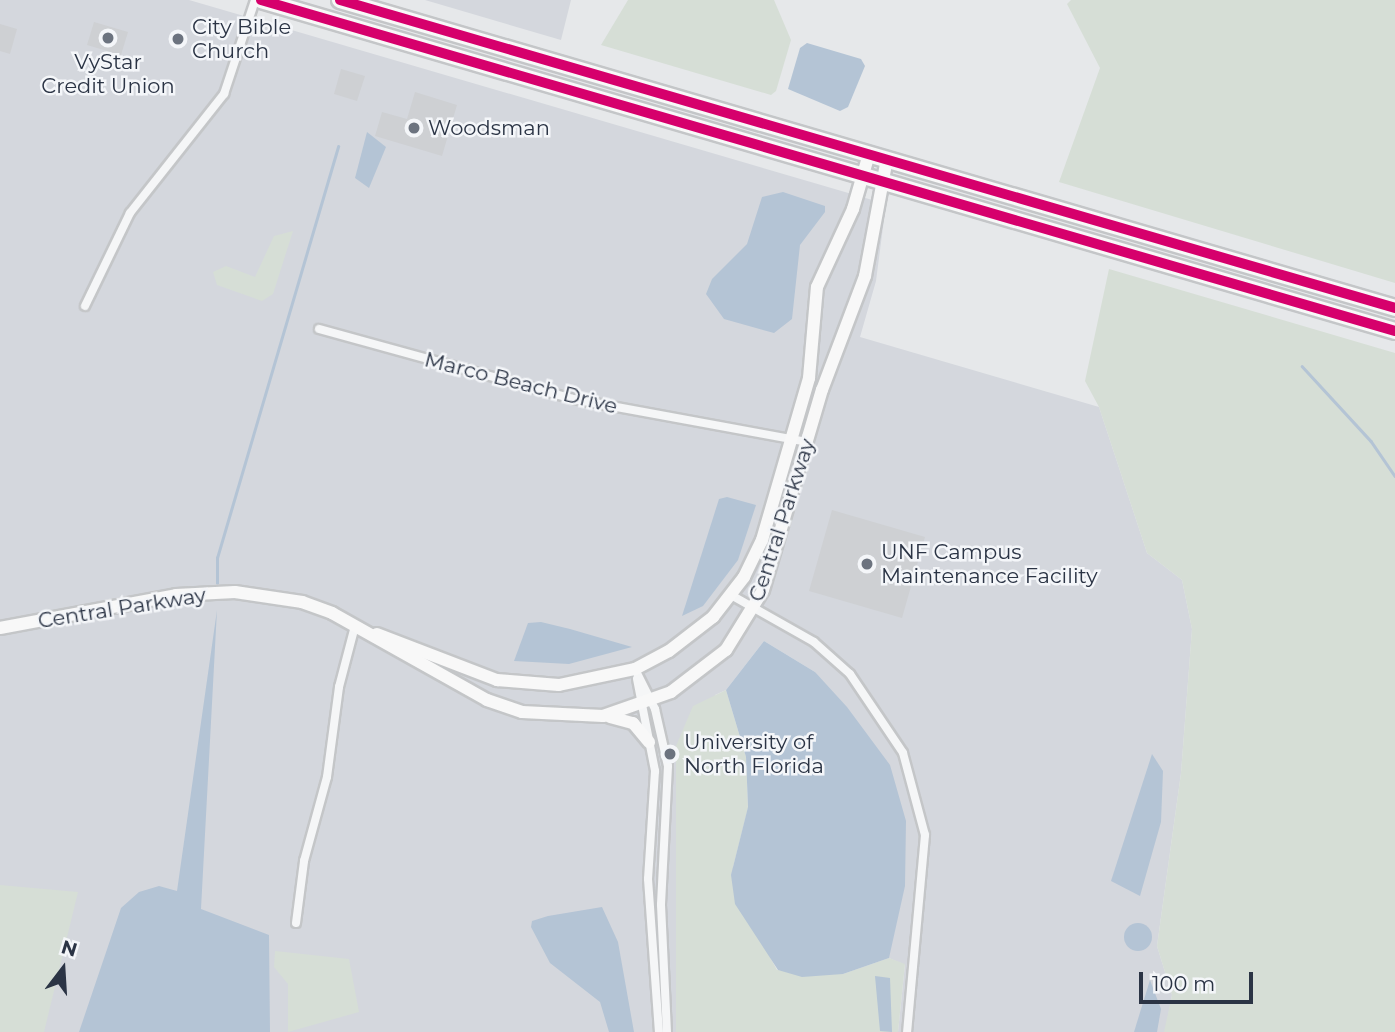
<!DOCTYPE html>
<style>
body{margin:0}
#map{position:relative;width:1395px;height:1032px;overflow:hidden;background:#e6e8ea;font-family:Montserrat,sans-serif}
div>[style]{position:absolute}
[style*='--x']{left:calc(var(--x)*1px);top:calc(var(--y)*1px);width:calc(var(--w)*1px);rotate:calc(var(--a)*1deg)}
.built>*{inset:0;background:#d4d7dd}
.green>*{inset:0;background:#d6ded6}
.water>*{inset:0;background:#b4c4d5}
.round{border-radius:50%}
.stream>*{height:2.5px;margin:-1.25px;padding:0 1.25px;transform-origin:1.25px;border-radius:1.25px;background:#b4c4d5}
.building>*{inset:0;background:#ced0d3}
.roads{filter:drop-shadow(2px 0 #c4c6c8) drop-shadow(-2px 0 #c4c6c8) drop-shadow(0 2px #c4c6c8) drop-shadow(0 -2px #c4c6c8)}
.street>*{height:8px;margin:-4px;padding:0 4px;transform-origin:4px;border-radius:4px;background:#f5f6f7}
.secondary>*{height:12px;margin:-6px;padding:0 6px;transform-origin:6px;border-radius:6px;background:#f8f8f8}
.highway>*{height:16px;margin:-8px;padding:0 8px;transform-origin:8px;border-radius:8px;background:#f8f8f8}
.cycleway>*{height:10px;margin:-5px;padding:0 5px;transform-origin:5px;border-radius:5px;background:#d6006c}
.dots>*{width:19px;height:19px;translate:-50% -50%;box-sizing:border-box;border:4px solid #f4f6f9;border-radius:50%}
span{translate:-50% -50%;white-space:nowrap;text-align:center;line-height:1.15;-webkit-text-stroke:5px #f4f6f9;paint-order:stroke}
.poi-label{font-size:21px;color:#2b3445}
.left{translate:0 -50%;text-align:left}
.street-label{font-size:21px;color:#2b3445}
.north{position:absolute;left:28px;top:934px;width:70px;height:70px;-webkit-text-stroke:5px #f4f6f9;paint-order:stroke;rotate:17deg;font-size:19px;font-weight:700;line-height:28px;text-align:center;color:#2b3445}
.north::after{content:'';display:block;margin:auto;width:24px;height:32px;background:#2b3445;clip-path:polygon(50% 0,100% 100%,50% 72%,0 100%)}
.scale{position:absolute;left:1139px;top:972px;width:114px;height:32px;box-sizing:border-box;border:4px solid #2b3445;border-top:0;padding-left:9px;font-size:21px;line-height:24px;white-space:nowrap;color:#2b3445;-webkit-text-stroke:5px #f4f6f9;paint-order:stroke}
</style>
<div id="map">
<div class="built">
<div style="clip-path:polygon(0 0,189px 0,886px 204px,876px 281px,860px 337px,1099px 407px,1147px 553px,1182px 580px,1192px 629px,1181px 773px,1157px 946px,1172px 995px,1165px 1032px,898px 1032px,905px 965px,889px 958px,815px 672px,764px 641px,726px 690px,715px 695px,740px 936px,818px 1032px,0 1032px)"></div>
<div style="clip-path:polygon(425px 0,571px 0,561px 40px)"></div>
</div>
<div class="green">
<div style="clip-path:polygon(628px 0,774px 0,791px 40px,776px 91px,771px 95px,601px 45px)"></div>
<div style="clip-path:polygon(1071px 0,1395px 0,1395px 283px,1059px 182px,1100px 68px,1067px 4px)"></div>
<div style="clip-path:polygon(293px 231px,273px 294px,262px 301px,217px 285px,213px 272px,226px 266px,255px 277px,274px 236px)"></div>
<div style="clip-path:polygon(1109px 269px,1395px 353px,1395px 1032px,1164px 1032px,1172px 995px,1157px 946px,1181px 773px,1192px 629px,1182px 580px,1147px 553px,1099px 407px,1085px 381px)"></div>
<div style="clip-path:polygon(726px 690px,746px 757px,748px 808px,731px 875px,771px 959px,777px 970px,843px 974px,889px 958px,905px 964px,898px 1032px,676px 1032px,676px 746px,693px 706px)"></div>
<div style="clip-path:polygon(0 885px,78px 892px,44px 1032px,0 1032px)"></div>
<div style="clip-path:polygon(275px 951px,349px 959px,359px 1012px,288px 1032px,288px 984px,274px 967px)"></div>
</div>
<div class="water">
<div style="clip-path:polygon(807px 43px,861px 59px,865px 66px,848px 107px,840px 111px,788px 89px,800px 48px)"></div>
<div style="clip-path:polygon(367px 132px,386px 147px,369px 188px,355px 178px)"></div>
<div style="clip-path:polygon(783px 192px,825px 206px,825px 212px,800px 245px,792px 319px,774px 333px,724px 319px,706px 294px,712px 279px,747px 244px,762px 197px)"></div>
<div style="clip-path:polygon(727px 497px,756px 505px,738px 560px,703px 606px,682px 616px,719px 499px)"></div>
<div style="clip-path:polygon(217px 610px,201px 909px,269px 935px,270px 1032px,79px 1032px,121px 908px,139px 892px,159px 886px,177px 891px)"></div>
<div style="clip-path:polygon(541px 622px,570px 629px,632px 647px,569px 664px,514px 661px,528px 623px)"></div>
<div style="clip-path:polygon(764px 641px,815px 672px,847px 707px,890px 765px,906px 821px,905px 886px,889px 958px,843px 974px,802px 977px,778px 970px,735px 904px,731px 875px,748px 807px,746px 757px,726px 690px)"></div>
<div style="clip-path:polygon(1152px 754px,1163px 771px,1161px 822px,1140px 896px,1111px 881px)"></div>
<div style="clip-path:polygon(602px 907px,618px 942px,634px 1032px,609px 1032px,600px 1002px,550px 963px,531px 927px,532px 921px,548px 916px)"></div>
<div class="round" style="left:1124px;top:923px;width:28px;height:28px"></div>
<div style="clip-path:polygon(875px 976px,890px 978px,892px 1032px,880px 1031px)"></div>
<div style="clip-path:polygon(1150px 980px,1161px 1009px,1157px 1032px,1134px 1032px)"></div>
</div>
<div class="stream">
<div style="--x:1302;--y:366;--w:102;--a:47.4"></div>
<div style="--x:1371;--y:441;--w:42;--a:55.6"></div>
<div style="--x:217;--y:583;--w:25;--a:-90"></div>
<div style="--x:217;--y:558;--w:429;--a:-73.6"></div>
</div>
<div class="building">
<div style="clip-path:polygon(94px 22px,128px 32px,121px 55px,87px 45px)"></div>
<div style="clip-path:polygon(0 24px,17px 29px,10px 54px,0 51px)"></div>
<div style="clip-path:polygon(341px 69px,365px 76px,357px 101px,334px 94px)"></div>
<div style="clip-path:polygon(415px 92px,457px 105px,442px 156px,375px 136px,382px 112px,407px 119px)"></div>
<div style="clip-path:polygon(832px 510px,925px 537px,902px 618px,809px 591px)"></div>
</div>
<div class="roads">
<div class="street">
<div style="--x:85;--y:306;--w:103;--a:-64.2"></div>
<div style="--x:130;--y:213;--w:152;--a:-51.7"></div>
<div style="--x:224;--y:94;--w:99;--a:-71.7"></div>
<div style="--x:319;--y:329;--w:263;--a:15.4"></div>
<div style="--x:573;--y:399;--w:239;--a:10.4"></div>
<div style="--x:731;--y:595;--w:95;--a:29.5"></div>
<div style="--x:814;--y:642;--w:48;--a:41.6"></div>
<div style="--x:850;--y:674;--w:95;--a:56.1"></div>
<div style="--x:903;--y:753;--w:85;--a:75"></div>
<div style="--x:925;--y:835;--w:198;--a:95.2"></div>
<div style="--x:635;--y:669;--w:45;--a:63.4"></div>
<div style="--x:655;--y:709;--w:58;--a:77.2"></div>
<div style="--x:668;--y:766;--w:139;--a:92.9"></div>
<div style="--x:661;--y:905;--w:127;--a:87.3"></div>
<div style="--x:637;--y:679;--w:94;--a:78.9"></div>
<div style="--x:655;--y:771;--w:108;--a:93.7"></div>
<div style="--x:648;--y:879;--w:153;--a:85.9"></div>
<div style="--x:296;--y:923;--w:63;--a:-82.6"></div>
<div style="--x:304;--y:861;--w:87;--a:-74.7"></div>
<div style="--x:327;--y:777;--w:91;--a:-82.4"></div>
<div style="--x:339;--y:687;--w:63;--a:-75.3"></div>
</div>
<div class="secondary">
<div style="--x:0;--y:628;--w:179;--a:-10.6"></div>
<div style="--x:176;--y:595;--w:59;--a:-2.9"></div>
<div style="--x:235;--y:592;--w:68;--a:8.5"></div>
<div style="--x:302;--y:602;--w:32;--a:20"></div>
<div style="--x:332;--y:613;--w:178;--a:29.3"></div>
<div style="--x:487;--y:700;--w:37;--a:19"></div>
<div style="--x:522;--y:712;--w:81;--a:2.8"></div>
<div style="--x:603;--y:716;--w:72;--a:-19.4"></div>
<div style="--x:671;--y:692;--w:69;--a:-37.4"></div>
<div style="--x:726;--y:650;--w:70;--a:-58.3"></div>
<div style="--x:763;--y:590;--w:209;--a:-73.6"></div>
<div style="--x:822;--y:390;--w:122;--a:-69.3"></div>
<div style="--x:865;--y:276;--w:119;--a:-79.4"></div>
<div style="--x:377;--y:634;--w:129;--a:21"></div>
<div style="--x:497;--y:680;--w:62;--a:4.6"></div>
<div style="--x:559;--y:685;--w:78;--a:-11.9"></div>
<div style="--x:635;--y:669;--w:38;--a:-28"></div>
<div style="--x:669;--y:651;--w:56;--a:-37.7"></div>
<div style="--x:713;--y:617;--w:51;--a:-52.2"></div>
<div style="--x:744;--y:577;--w:41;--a:-64.1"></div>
<div style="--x:762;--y:540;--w:169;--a:-73.8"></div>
<div style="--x:809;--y:378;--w:91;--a:-85"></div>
<div style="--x:817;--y:287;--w:86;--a:-65.2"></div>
<div style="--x:853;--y:209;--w:57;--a:-73.8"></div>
<div style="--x:610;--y:717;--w:24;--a:15"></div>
<div style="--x:633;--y:723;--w:25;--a:50"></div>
</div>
<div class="highway">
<div style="--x:261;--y:0;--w:1181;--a:16.27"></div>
<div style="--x:340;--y:0;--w:1099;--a:16.27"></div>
</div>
</div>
<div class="cycleway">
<div style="--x:261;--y:0;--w:1181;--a:16.27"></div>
<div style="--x:340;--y:0;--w:1099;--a:16.27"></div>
</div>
<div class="dots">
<div style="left:108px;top:38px;background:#6c737f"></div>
<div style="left:178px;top:39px;background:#6c737f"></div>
<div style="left:414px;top:128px;background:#6c737f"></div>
<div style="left:867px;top:564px;background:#6c737f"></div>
<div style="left:670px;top:754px;background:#6c737f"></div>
</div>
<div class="poi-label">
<span class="left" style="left:192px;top:39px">City Bible<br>Church</span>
<span style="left:108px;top:74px">VyStar<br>Credit Union</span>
<span class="left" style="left:428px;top:128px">Woodsman</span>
<span class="left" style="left:881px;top:564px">UNF Campus<br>Maintenance Facility</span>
<span class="left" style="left:684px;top:754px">University of<br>North Florida</span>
</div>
<div class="street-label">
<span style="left:521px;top:383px;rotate:14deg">Marco Beach Drive</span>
<span style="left:782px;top:520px;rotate:-72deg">Central Parkway</span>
<span style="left:122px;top:608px;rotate:-9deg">Central Parkway</span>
</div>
<div class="north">N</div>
<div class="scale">100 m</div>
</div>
